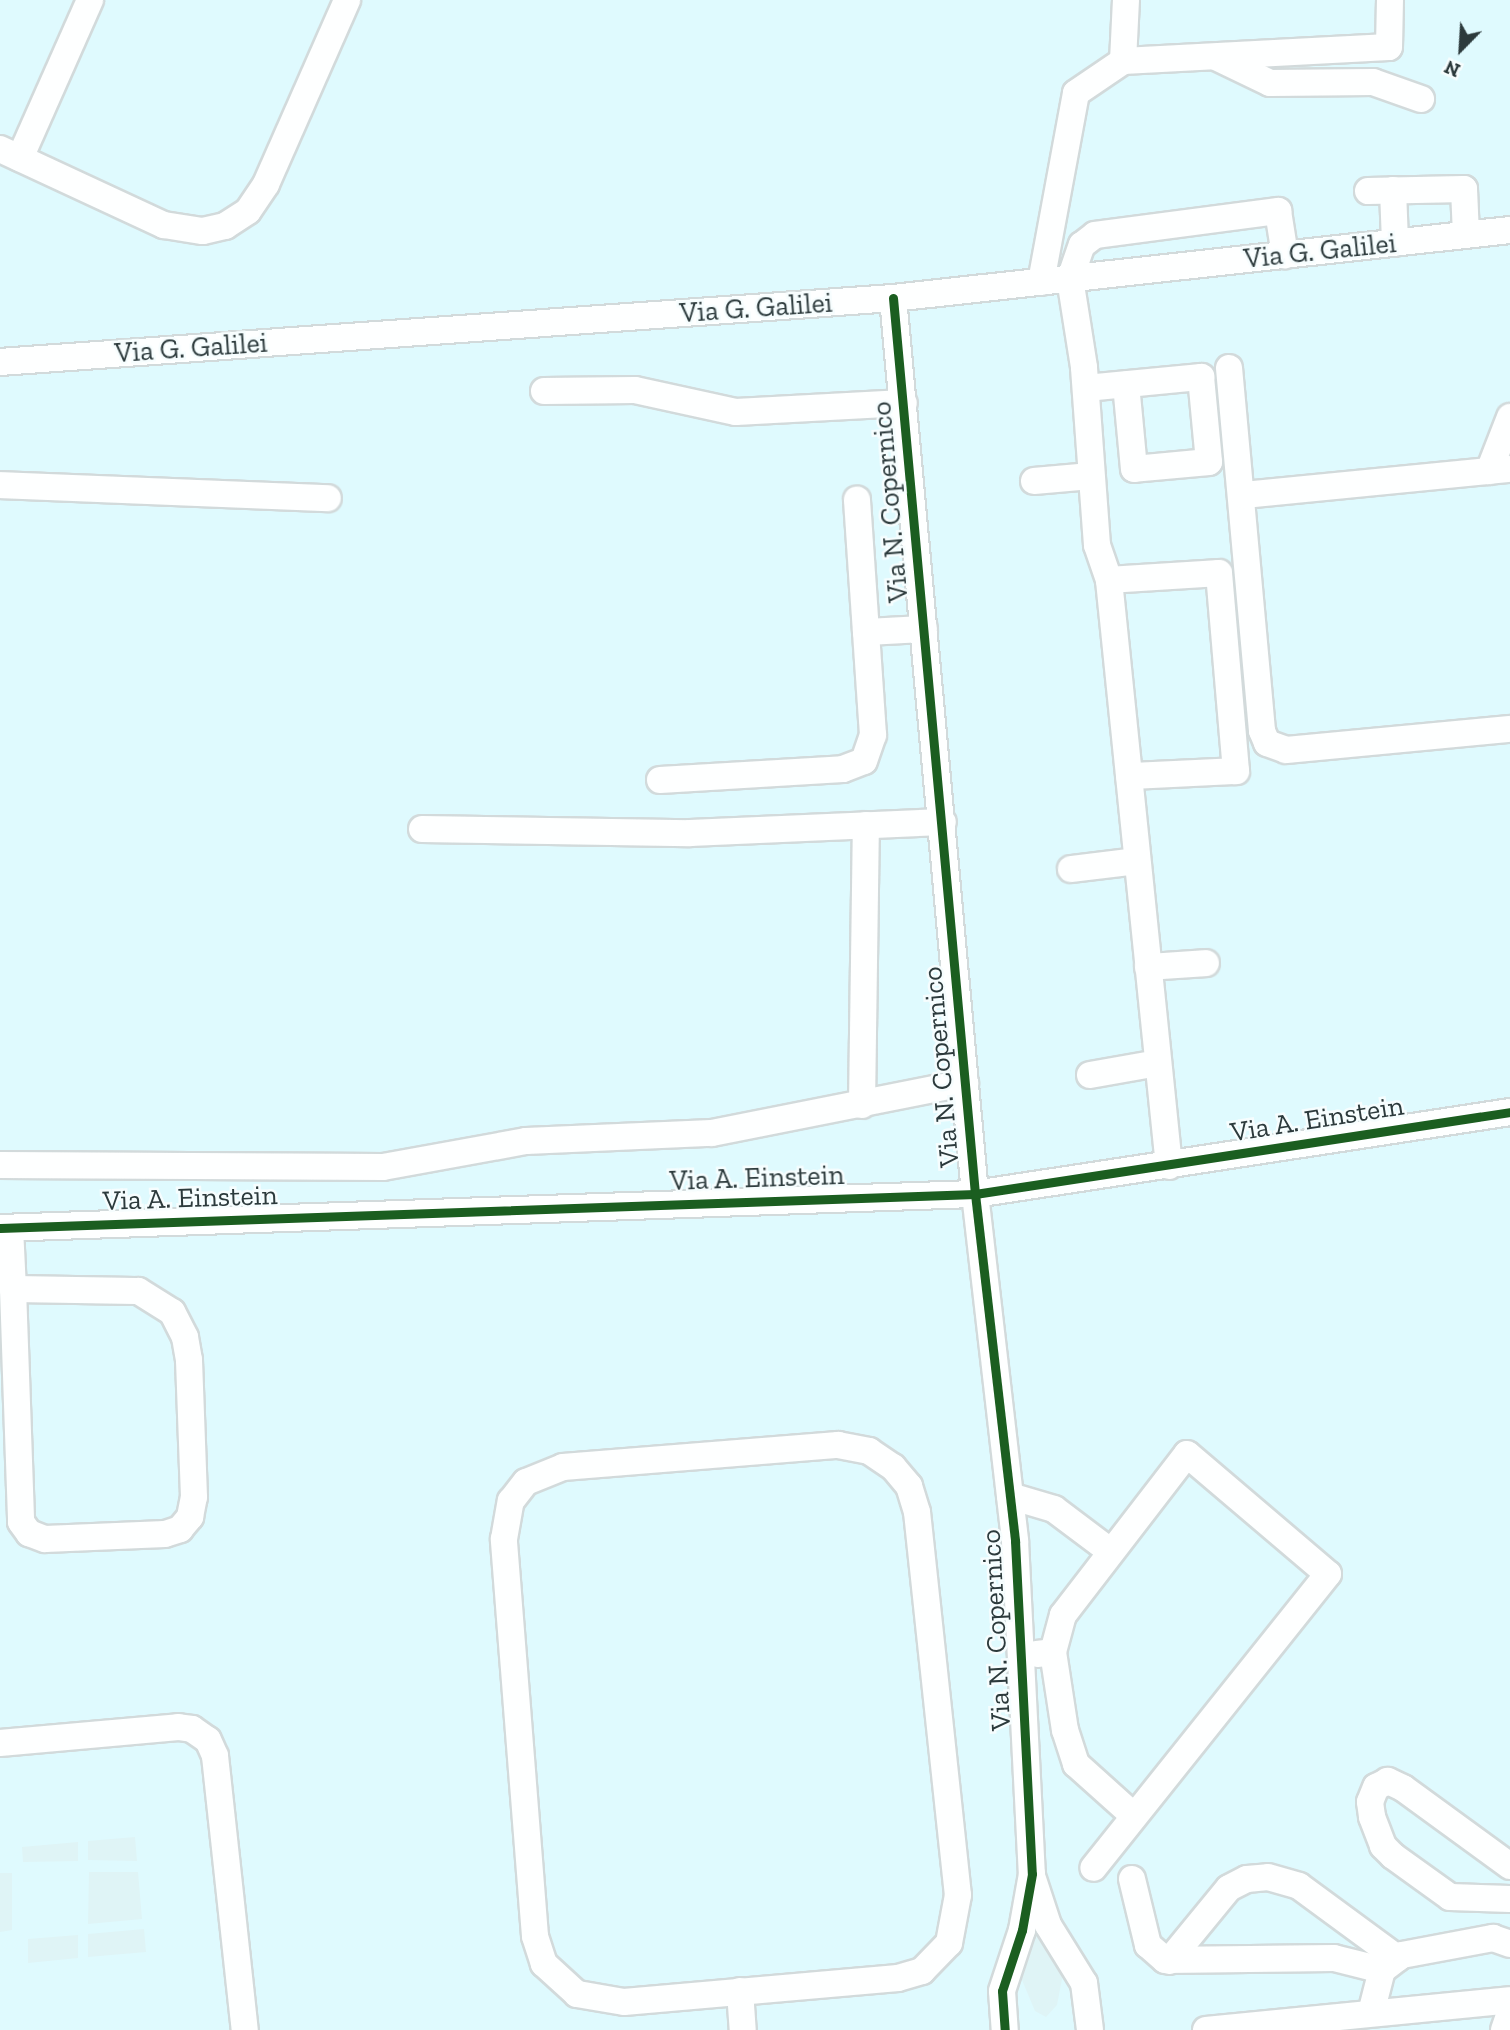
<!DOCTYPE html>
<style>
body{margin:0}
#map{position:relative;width:1510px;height:2030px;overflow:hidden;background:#f8fcfc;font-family:"Zilla Slab",serif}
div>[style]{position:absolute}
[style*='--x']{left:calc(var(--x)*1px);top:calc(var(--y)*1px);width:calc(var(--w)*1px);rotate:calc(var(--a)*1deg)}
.built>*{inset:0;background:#dffafe}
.green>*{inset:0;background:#dff4f6}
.roads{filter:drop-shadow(2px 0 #d2dadb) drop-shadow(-2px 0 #d2dadb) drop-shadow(0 2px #d2dadb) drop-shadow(0 -2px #d2dadb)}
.minor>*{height:26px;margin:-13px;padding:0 13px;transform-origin:13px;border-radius:13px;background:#feffff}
.cycleway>*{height:9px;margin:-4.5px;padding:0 4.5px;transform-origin:4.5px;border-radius:4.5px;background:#1b5e20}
span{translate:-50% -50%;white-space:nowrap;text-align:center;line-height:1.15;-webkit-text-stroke:5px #f6fdfe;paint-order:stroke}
.street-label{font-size:28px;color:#2c3a3c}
.north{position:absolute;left:1426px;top:14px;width:70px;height:70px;-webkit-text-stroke:5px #f6fdfe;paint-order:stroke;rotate:204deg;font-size:19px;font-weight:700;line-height:28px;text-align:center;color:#2c3a3c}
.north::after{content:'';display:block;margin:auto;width:24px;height:32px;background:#2c3a3c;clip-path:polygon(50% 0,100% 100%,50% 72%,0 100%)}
</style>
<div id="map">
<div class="built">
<div style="clip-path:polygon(0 0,1510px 0,1510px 2030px,0 2030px)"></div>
</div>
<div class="green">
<div style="clip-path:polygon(135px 1837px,137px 1861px,88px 1860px,88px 1841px)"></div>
<div style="clip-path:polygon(78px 1842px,78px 1861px,23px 1862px,22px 1847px)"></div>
<div style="clip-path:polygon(89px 1872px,138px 1872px,142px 1919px,88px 1924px)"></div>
<div style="clip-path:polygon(0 1873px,12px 1873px,12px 1930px,0 1932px)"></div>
<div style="clip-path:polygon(144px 1929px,146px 1952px,88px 1957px,88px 1934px)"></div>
<div style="clip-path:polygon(1038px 1930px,1061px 1966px,1062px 1979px,1057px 2005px,1046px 2017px,1035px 2011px,1022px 1980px,1021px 1968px)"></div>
<div style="clip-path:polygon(78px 1935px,78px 1958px,28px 1963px,28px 1939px)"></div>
</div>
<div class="roads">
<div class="minor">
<div style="--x:1216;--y:57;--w:60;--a:25.7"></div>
<div style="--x:1270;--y:83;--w:103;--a:-0.6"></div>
<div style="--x:1373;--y:82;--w:51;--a:19.5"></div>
<div style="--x:1123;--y:61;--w:266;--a:-3"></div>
<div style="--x:1389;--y:47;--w:47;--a:-88.8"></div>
<div style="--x:0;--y:149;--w:181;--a:24.9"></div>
<div style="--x:164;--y:225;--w:39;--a:9"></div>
<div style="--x:203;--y:231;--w:23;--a:-13"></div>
<div style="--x:225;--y:226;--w:27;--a:-33"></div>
<div style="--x:248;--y:211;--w:32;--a:-56"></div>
<div style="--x:266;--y:184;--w:201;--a:-66.2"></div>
<div style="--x:20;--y:158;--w:173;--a:-66.1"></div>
<div style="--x:1393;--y:190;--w:53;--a:87.8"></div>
<div style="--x:1368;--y:191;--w:96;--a:-1.2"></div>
<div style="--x:1464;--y:189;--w:46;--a:87.5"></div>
<div style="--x:1041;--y:282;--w:192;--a:-79.5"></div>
<div style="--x:1076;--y:93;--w:57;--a:-34.2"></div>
<div style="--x:1123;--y:61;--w:61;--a:-87.2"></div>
<div style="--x:893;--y:298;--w:900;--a:84.77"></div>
<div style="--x:975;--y:1194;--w:349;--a:83.4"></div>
<div style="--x:1015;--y:1541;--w:333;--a:87.1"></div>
<div style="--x:1032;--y:1874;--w:57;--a:100.1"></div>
<div style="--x:1022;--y:1930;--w:64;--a:108.2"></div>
<div style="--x:1002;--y:1991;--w:39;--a:86"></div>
<div style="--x:0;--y:362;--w:895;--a:-4.1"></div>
<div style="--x:893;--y:298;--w:621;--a:-6.29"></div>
<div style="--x:1229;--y:368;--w:364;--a:84.8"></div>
<div style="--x:1262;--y:731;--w:13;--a:67"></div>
<div style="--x:1267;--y:743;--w:20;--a:20"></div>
<div style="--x:1286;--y:750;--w:225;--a:-5.4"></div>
<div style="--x:1086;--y:388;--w:116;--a:-5.5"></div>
<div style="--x:1201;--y:377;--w:85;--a:84.6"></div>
<div style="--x:1209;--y:462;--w:75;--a:174.7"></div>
<div style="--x:1134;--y:469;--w:85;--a:-95.4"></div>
<div style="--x:544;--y:391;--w:91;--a:-0.6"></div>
<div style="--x:635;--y:390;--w:103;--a:12.3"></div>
<div style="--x:736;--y:412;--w:168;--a:-3.1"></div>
<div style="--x:1489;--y:471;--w:58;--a:-68.7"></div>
<div style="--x:1034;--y:481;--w:57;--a:-5"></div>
<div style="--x:0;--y:485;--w:328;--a:2.3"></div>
<div style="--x:1244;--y:495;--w:267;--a:-5.6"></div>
<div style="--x:1109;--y:580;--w:110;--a:-3.6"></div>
<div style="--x:1219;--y:573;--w:199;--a:85.1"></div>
<div style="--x:1236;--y:771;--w:107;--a:177.3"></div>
<div style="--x:866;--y:632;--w:58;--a:-3"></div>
<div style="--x:660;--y:780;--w:183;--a:-3.4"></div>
<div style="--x:843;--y:769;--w:22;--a:-21"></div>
<div style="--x:864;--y:761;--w:28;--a:-71"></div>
<div style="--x:873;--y:735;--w:236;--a:-93.9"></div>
<div style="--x:422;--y:829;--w:268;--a:0.9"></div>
<div style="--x:690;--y:833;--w:253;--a:-2.5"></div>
<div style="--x:1071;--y:869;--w:66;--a:-6.9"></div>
<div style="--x:1148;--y:967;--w:58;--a:-3.9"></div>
<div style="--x:1090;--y:1075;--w:69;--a:-10"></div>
<div style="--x:862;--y:1105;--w:280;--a:-89.2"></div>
<div style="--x:0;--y:1165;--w:383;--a:0.3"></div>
<div style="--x:383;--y:1167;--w:145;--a:-10.3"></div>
<div style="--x:526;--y:1141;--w:186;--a:-2.5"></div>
<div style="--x:712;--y:1133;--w:258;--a:-11.2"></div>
<div style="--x:1169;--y:1166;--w:589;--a:-95.85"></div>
<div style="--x:1109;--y:580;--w:37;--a:-109"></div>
<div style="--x:1097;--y:545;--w:178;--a:-94.2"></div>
<div style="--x:1084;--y:367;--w:89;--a:-99"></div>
<div style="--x:1070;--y:279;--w:36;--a:-71"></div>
<div style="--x:1082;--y:245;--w:16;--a:-38"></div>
<div style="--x:1095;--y:235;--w:185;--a:-7.5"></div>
<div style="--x:1278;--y:211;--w:45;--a:81"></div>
<div style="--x:0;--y:1228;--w:976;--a:-2"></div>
<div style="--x:975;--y:1194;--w:541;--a:-8.71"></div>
<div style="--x:10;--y:1228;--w:61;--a:87.2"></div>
<div style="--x:13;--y:1289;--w:233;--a:88"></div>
<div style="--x:21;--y:1522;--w:14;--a:54"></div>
<div style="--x:29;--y:1533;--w:17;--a:21"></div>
<div style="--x:45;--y:1539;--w:120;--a:-2.4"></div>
<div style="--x:165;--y:1534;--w:16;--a:-18"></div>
<div style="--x:180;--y:1529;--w:16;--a:-50"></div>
<div style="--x:190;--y:1517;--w:20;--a:-79"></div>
<div style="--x:194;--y:1497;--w:137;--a:-92.1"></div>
<div style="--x:189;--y:1360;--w:23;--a:-100"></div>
<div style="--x:185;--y:1337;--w:28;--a:-117"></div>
<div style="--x:172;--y:1312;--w:40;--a:-148"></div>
<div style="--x:138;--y:1291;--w:125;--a:-179.1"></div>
<div style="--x:838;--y:1445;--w:32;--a:11"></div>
<div style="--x:869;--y:1451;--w:29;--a:34"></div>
<div style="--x:893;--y:1467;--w:25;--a:50"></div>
<div style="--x:909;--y:1486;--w:27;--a:73"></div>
<div style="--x:917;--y:1512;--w:385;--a:83.9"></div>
<div style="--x:958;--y:1895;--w:49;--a:100.6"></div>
<div style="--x:949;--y:1943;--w:39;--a:134"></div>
<div style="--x:922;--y:1971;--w:25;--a:164"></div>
<div style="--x:898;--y:1978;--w:275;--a:175"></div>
<div style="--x:624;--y:2002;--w:48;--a:-170.3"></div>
<div style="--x:577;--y:1994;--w:45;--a:-137.7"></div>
<div style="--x:544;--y:1964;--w:29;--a:-108"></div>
<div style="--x:535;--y:1936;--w:398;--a:-94.5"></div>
<div style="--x:504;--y:1539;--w:39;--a:-80"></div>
<div style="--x:511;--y:1501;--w:24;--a:-52"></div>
<div style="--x:526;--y:1482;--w:40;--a:-22"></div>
<div style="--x:563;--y:1467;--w:276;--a:-4.6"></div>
<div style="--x:1010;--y:1496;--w:46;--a:16.5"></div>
<div style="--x:1054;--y:1509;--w:71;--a:37"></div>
<div style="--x:1053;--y:1652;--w:38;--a:-75"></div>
<div style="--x:1063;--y:1615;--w:203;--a:-52.4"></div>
<div style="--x:1187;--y:1454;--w:185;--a:40.4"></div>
<div style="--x:1328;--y:1574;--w:376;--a:128.6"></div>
<div style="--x:1037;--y:1654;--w:16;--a:-7"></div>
<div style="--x:1053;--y:1652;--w:79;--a:81.3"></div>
<div style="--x:1065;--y:1730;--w:36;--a:72"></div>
<div style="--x:1076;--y:1764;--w:78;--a:41.9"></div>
<div style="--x:0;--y:1743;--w:179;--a:-5.1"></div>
<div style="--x:178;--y:1727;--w:14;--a:8"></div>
<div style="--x:192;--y:1729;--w:19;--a:35"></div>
<div style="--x:208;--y:1740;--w:17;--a:66"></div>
<div style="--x:215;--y:1756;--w:276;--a:83.8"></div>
<div style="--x:1510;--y:1866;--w:132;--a:-143.9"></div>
<div style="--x:1403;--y:1788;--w:17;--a:-155"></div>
<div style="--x:1388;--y:1781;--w:13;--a:153"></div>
<div style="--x:1376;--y:1787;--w:16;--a:112"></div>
<div style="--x:1370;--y:1802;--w:15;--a:82"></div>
<div style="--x:1372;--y:1817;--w:31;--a:69"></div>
<div style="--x:1383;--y:1846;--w:14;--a:45"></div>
<div style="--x:1393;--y:1856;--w:70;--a:35.7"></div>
<div style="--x:1450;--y:1897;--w:60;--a:1.9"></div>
<div style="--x:1033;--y:1879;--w:48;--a:71.9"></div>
<div style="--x:1048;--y:1925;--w:68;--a:58.2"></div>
<div style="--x:1084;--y:1983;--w:47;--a:82.7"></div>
<div style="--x:1132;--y:1879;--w:68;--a:76.4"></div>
<div style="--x:1148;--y:1945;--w:23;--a:41"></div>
<div style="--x:1165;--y:1960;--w:169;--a:-0.7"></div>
<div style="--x:1334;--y:1958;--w:49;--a:14"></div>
<div style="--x:1169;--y:1961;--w:94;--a:-50.6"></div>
<div style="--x:1229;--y:1888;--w:20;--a:-27"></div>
<div style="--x:1247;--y:1879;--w:21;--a:-5"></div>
<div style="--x:1268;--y:1877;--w:32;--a:16"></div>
<div style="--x:1299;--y:1886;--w:122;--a:36.3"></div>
<div style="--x:740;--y:1991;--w:39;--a:86"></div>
<div style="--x:1371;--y:2013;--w:44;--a:-75.7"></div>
<div style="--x:1382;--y:1970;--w:25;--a:-37"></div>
<div style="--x:1402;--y:1955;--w:93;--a:-10.6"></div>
<div style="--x:1493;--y:1938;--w:18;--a:19"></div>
<div style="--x:1206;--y:2030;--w:305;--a:-5.6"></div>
<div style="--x:1504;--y:2030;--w:18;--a:-71"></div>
</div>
</div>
<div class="cycleway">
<div style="--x:893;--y:298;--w:900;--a:84.77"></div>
<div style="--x:975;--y:1194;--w:349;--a:83.4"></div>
<div style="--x:1015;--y:1541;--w:333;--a:87.1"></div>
<div style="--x:1032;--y:1874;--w:57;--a:100.1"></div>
<div style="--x:1022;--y:1930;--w:64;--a:108.2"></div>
<div style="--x:1002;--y:1991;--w:39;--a:86"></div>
<div style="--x:0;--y:1228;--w:976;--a:-2"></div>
<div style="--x:975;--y:1194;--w:541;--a:-8.71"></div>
</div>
<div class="street-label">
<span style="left:1320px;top:251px;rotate:-6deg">Via G. Galilei</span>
<span style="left:756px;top:308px;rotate:-4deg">Via G. Galilei</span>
<span style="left:191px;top:348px;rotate:-4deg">Via G. Galilei</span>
<span style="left:890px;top:502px;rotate:-95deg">Via N. Copernico</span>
<span style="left:941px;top:1067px;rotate:-95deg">Via N. Copernico</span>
<span style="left:1317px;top:1119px;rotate:-9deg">Via A. Einstein</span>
<span style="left:757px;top:1178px;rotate:-2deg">Via A. Einstein</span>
<span style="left:190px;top:1198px;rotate:-2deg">Via A. Einstein</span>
<span style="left:996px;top:1630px;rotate:-93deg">Via N. Copernico</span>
</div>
<div class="north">N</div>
</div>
